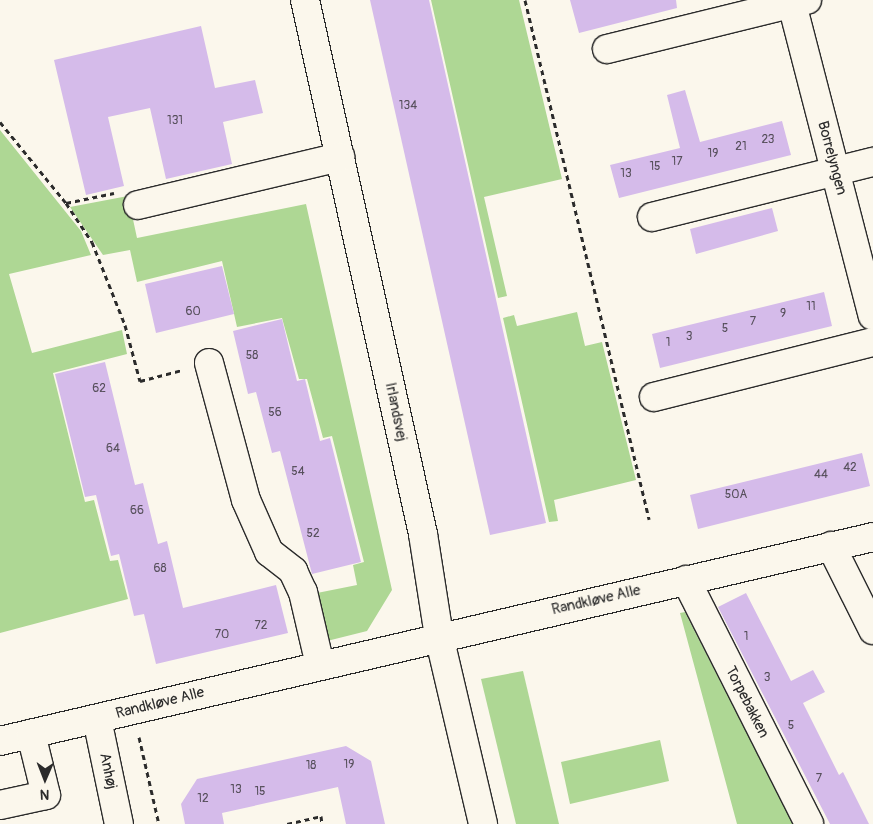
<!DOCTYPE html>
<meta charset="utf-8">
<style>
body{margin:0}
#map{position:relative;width:873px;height:824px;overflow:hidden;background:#fbf7ec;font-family:Pangolin,sans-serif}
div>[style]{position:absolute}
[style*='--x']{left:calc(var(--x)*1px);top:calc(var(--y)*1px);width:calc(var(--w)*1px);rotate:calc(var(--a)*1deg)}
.green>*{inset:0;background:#aed794}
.building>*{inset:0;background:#d5bbea}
.path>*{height:3px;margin-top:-1.5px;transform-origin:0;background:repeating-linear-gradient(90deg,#2b2b2b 0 5px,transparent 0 9px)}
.roads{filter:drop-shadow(1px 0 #2b2b2b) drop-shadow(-1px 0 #2b2b2b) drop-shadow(0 1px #2b2b2b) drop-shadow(0 -1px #2b2b2b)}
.minor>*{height:28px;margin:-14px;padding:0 14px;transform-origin:14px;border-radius:14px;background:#fbf7ec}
span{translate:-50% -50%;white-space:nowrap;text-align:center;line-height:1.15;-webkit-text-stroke:4px #fbf7ec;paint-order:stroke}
.number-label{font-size:12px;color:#564f5b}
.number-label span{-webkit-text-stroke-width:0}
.street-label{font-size:15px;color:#2b2b2b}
.north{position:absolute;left:20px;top:754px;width:50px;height:50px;-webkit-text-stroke:4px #fbf7ec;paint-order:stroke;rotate:181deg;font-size:14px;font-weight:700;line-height:20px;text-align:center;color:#2b2b2b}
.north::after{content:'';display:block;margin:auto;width:18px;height:22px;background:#2b2b2b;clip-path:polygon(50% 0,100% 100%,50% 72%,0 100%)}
</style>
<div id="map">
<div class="green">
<div style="clip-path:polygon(431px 0,519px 0,562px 179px,484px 197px,507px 296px,498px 298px)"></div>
<div style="clip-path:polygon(0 130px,81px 231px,91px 255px,9px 274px,32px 353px,122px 330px,127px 354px,53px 373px,85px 502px,94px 500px,110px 561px,118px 560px,128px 599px,0 633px)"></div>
<div style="clip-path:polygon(128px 196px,137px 238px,306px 204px,392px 590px,367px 631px,323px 642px,312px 594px,357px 585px,353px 565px,364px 562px,332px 436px,323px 438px,307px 379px,299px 379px,282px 318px,237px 327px,222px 261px,137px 282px,130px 250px,103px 255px,70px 207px)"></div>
<div style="clip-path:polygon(577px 312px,585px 346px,602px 342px,636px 480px,554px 500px,558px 521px,549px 522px,503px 318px,514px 315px,517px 326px)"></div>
<div style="clip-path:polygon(685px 612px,720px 681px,793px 824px,737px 824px,680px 613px)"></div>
<div style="clip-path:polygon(523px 671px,559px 824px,516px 824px,481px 679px)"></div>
<div style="clip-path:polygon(660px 740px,669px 781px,570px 804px,561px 762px)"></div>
</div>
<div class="building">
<div style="clip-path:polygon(370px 0,429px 0,546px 523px,490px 535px)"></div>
<div style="clip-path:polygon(570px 0,676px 0,677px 8px,579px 33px)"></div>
<div style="clip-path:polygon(201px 26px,215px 88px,255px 80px,263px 113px,223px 122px,232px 164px,166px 179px,150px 108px,108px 117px,124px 186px,86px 195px,54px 60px)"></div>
<div style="clip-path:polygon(685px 90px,700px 142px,782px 121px,791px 155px,619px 198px,610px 165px,680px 148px,667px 95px)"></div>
<div style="clip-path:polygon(772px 208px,778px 231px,696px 254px,690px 229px)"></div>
<div style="clip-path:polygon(222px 266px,234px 314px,156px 333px,145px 284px)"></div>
<div style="clip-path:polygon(824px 292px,832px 326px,660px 368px,652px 334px)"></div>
<div style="clip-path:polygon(282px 319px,297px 381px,305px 379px,320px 441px,330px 438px,361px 562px,312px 574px,280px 451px,272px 453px,256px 392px,248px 394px,233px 331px)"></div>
<div style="clip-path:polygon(105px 362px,135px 485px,143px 483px,158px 544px,167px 541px,183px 608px,276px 585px,288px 633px,156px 664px,144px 614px,134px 616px,119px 554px,111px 556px,96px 495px,85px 497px,55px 374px)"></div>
<div style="clip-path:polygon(862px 453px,870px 486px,698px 529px,690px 495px)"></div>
<div style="clip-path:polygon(746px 593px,791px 681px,813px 670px,825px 692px,803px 703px,839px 775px,843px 772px,869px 824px,830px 824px,718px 607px)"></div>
<div style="clip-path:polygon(346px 746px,371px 761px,385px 824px,346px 824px,338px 787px,222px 813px,224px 824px,185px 824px,181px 804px,197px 779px)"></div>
</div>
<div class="path">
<div style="--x:525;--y:0;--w:534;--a:76.56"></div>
<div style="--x:0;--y:122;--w:104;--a:50.8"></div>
<div style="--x:66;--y:203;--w:47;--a:56.3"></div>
<div style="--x:92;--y:242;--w:89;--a:68.3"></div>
<div style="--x:125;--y:325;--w:58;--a:75"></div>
<div style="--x:140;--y:381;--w:43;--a:-14.7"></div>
<div style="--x:66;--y:203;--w:49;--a:-11.8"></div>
<div style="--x:139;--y:737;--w:89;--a:77.1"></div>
<div style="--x:287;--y:824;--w:35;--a:-13"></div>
<div style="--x:321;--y:816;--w:8;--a:83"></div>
</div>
<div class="roads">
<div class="minor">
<div style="--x:305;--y:0;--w:547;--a:77.54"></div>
<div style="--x:423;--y:534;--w:103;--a:81.1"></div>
<div style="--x:439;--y:636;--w:193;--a:76.8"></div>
<div style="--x:791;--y:0;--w:326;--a:75.5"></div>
<div style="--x:607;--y:49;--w:206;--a:-13.8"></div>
<div style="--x:138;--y:205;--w:208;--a:-13.4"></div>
<div style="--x:652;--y:217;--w:228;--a:-14"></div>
<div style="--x:209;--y:363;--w:142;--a:74.9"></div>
<div style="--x:246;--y:500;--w:57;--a:66.1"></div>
<div style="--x:269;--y:552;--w:31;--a:38"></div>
<div style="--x:293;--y:571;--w:23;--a:65"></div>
<div style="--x:303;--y:592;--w:75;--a:76.9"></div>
<div style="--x:654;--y:397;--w:226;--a:-14.1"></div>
<div style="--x:831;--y:546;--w:94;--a:63.4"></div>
<div style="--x:686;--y:580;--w:273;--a:63.2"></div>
<div style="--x:97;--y:719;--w:107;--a:78.2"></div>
<div style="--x:0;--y:741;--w:897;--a:-13.15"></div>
<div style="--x:0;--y:805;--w:47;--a:-12.3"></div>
<div style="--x:46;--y:795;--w:63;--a:-103.8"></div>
</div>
</div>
<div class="number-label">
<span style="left:408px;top:106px">134</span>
<span style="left:175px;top:121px">131</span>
<span style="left:768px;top:140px">23</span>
<span style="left:741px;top:147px">21</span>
<span style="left:713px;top:154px">19</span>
<span style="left:677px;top:162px">17</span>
<span style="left:655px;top:167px">15</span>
<span style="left:626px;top:174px">13</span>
<span style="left:811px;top:307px">11</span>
<span style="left:193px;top:312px">60</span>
<span style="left:783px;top:314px">9</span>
<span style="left:753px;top:322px">7</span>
<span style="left:725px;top:329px">5</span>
<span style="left:689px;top:337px">3</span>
<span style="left:668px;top:343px">1</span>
<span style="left:252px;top:356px">58</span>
<span style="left:99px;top:389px">62</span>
<span style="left:275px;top:413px">56</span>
<span style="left:113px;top:449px">64</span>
<span style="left:850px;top:468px">42</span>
<span style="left:298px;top:472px">54</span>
<span style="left:821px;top:475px">44</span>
<span style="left:736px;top:495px">50A</span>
<span style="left:137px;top:511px">66</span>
<span style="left:313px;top:534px">52</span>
<span style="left:160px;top:569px">68</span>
<span style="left:261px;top:626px">72</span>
<span style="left:222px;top:635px">70</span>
<span style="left:746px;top:637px">1</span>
<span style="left:767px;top:678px">3</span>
<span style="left:791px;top:726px">5</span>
<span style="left:349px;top:765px">19</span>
<span style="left:311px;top:766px">18</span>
<span style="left:819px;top:779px">7</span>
<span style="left:236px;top:790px">13</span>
<span style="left:260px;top:792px">15</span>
<span style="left:203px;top:799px">12</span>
</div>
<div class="street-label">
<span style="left:832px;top:158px;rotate:75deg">Borrelyngen</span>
<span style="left:396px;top:412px;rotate:78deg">Irlandsvej</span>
<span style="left:596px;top:600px;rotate:-13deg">Randkløve Alle</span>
<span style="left:747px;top:702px;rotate:63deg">Torpebakken</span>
<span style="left:160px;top:703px;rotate:-14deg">Randkløve Alle</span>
<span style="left:108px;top:771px;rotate:78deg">Anhøj</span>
</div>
<div class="north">N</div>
</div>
